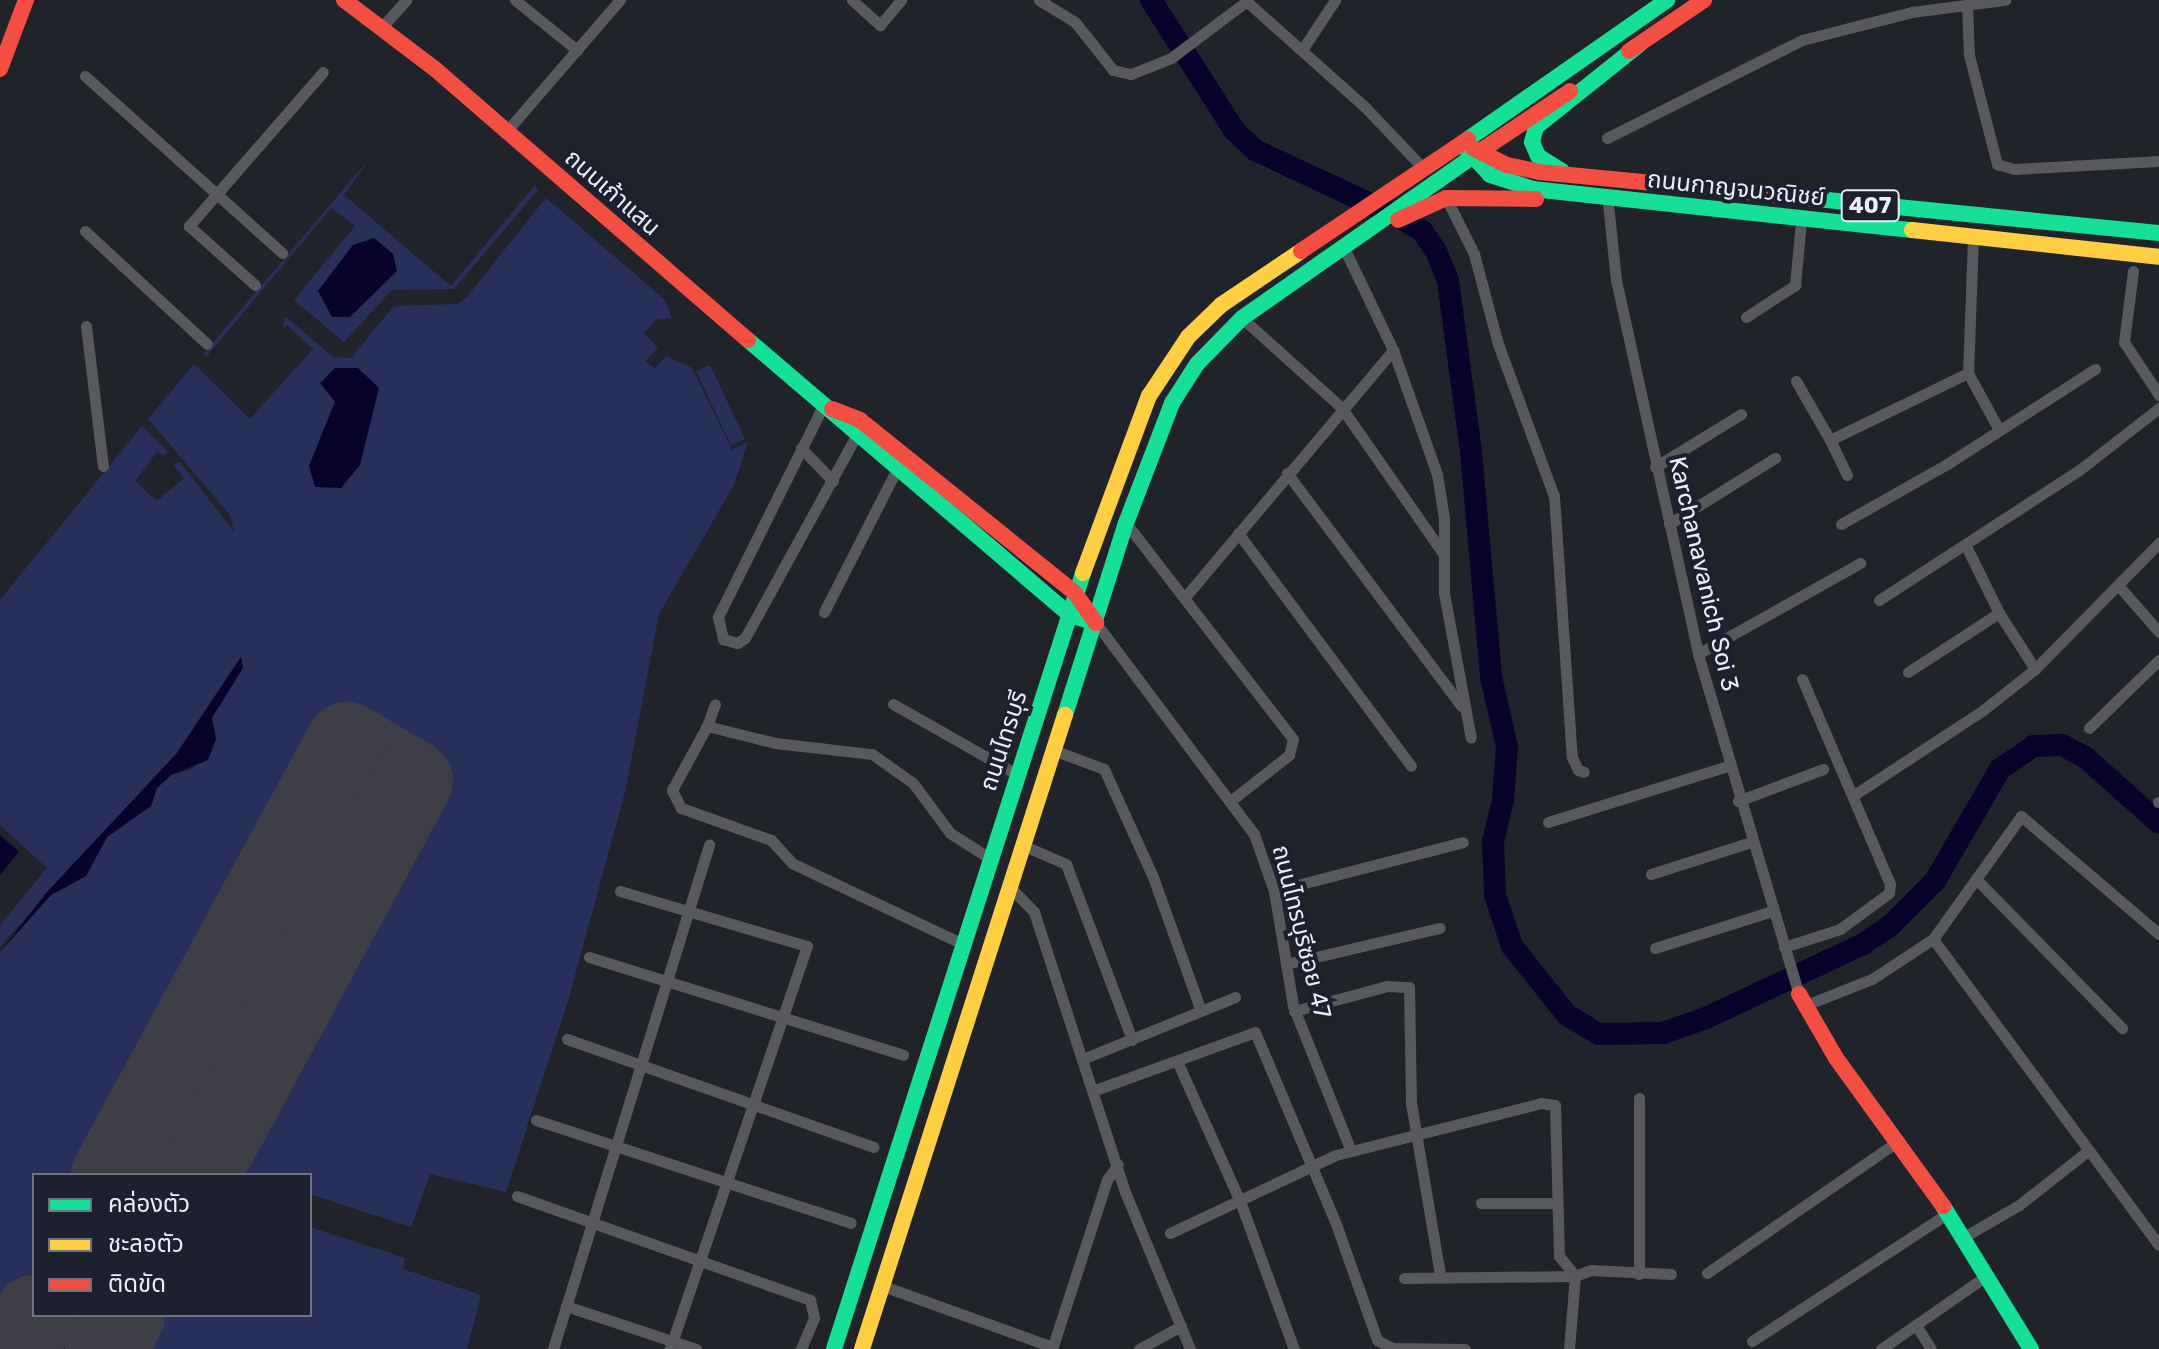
<!DOCTYPE html>
<meta charset="utf-8">
<style>
body{margin:0}
#map{position:relative;width:2159px;height:1349px;overflow:hidden;background:#21232b;font-family:Rubik,"Noto Sans Thai",sans-serif}
div>[style]{position:absolute}
[style*='--x']{left:calc(var(--x)*1px);top:calc(var(--y)*1px);width:calc(var(--w)*1px);rotate:calc(var(--a)*1deg)}
.green>*{inset:0;background:#292f5b}
.water>*{inset:0;background:#07032b}
.river>*{height:22px;margin:-11px;padding:0 11px;transform-origin:11px;border-radius:11px;background:#07032b}
.runway>*{height:82px;margin:-41px;padding:0 41px;transform-origin:41px;border-radius:41px;background:#3d3e46}
.street>*{height:11px;margin:-5.5px;padding:0 5.5px;transform-origin:5.5px;border-radius:5.5px;background:#58595d}
.fast>*{height:16px;margin:-8px;padding:0 8px;transform-origin:8px;border-radius:8px;background:#16e098}
.slow>*{height:16px;margin:-8px;padding:0 8px;transform-origin:8px;border-radius:8px;background:#ffcf43}
.jam>*{height:16px;margin:-8px;padding:0 8px;transform-origin:8px;border-radius:8px;background:#f24e42}
span{translate:-50% -50%;white-space:nowrap;text-align:center;line-height:1.15;-webkit-text-stroke:8px #1d202f;paint-order:stroke}
.shield-label span{padding:2px 6px;background:#1d202f;border:2px solid;border-radius:6px;-webkit-text-stroke-width:0}
.shield-label{font-size:22px;color:#ebeef9;font-weight:700}
.street-label{font-size:24px;color:#ebeef9}
.legend{position:absolute;left:32px;top:1173px;width:280px;height:144px;box-sizing:border-box;background:#1d202f;border:2px solid #6f7280;margin:0;padding:10px 14px;list-style:none;font-size:24px;color:#ebeef9}
.legend li{display:flex;align-items:center;gap:16px;height:40px}
.legend b{width:40px;border:2px solid #6f7280}
</style>
<div id="map">
<div class="green">
<div style="clip-path:polygon(evenodd,371px 157px,344px 195px,451px 286px,535px 185px,538px 190px,454px 289px,392px 290px,344px 342px,294px 300px,355px 226px,331px 208px,207px 356px,203px 354px,371px 157px,353px 245px,380px 283px,357px 310px,318px 291px,353px 245px)"></div>
<div style="clip-path:polygon(evenodd,546px 198px,665px 300px,672px 318px,656px 320px,644px 333px,658px 348px,645px 361px,655px 368px,666px 356px,692px 368px,732px 450px,748px 442px,734px 485px,659px 614px,625px 792px,568px 1001px,506px 1192px,430px 1174px,411px 1227px,310px 1194px,310px 1175px,254px 1175px,222px 1160px,425px 780px,344px 732px,102px 1175px,34px 1175px,34px 1301px,8px 1349px,0 1349px,0 952px,51px 895px,86px 876px,107px 837px,151px 806px,157px 788px,171px 775px,192px 769px,216px 739px,211px 718px,216px 706px,243px 668px,241px 657px,177px 753px,0 946px,0 925px,47px 868px,0 825px,0 600px,142px 426px,168px 452px,165px 456px,157px 452px,135px 481px,157px 501px,184px 478px,173px 465px,180px 462px,234px 532px,230px 515px,148px 419px,194px 364px,250px 419px,313px 349px,287px 325px,283px 329px,285px 316px,333px 357px,351px 358px,394px 306px,457px 304px,467px 297px,546px 198px,335px 401px,316px 487px,309px 466px,335px 401px)"></div>
<div style="clip-path:polygon(710px 365px,745px 439px,731px 445px,696px 371px)"></div>
<div style="clip-path:polygon(310px 1227px,405px 1258px,403px 1269px,481px 1295px,467px 1349px,121px 1349px,139px 1315px,310px 1315px)"></div>
</div>
<div class="water">
<div style="clip-path:polygon(374px 238px,393px 254px,397px 271px,350px 317px,332px 317px,318px 291px,353px 245px)"></div>
<div style="clip-path:polygon(335px 368px,358px 368px,379px 388px,360px 465px,341px 488px,315px 487px,309px 466px,335px 402px,320px 383px)"></div>
<div style="clip-path:polygon(241px 657px,243px 668px,212px 718px,216px 739px,208px 760px,171px 775px,157px 788px,151px 806px,107px 837px,86px 876px,51px 895px,0 952px,47px 892px,177px 753px)"></div>
<div style="clip-path:polygon(0 835px,19px 852px,0 875px)"></div>
</div>
<div class="river">
<div style="--x:1151;--y:0;--w:154;--a:57.4"></div>
<div style="--x:1234;--y:130;--w:29;--a:44"></div>
<div style="--x:1255;--y:150;--w:158;--a:25.1"></div>
<div style="--x:1398;--y:217;--w:28;--a:30"></div>
<div style="--x:1422;--y:231;--w:24;--a:55"></div>
<div style="--x:1436;--y:251;--w:32;--a:68"></div>
<div style="--x:1448;--y:281;--w:173;--a:82.3"></div>
<div style="--x:1471;--y:452;--w:226;--a:84.9"></div>
<div style="--x:1491;--y:677;--w:72;--a:77.1"></div>
<div style="--x:1507;--y:747;--w:53;--a:94.3"></div>
<div style="--x:1503;--y:800;--w:43;--a:103.4"></div>
<div style="--x:1493;--y:842;--w:53;--a:87.8"></div>
<div style="--x:1495;--y:895;--w:54;--a:71.6"></div>
<div style="--x:1512;--y:946;--w:88;--a:51.4"></div>
<div style="--x:1567;--y:1015;--w:37;--a:31"></div>
<div style="--x:1599;--y:1034;--w:64;--a:-0.9"></div>
<div style="--x:1663;--y:1033;--w:46;--a:-19.2"></div>
<div style="--x:1706;--y:1018;--w:174;--a:-25.2"></div>
<div style="--x:1863;--y:944;--w:32;--a:-34"></div>
<div style="--x:1890;--y:926;--w:64;--a:-45"></div>
<div style="--x:1935;--y:881;--w:129;--a:-59.9"></div>
<div style="--x:2000;--y:769;--w:41;--a:-34.1"></div>
<div style="--x:2034;--y:746;--w:28;--a:-2"></div>
<div style="--x:2062;--y:745;--w:26;--a:28"></div>
<div style="--x:2085;--y:757;--w:99;--a:41.7"></div>
</div>
<div class="runway">
<div style="--x:112;--y:1175;--w:492;--a:-61.5"></div>
<div style="--x:347;--y:743;--w:75;--a:30.3"></div>
<div style="--x:412;--y:781;--w:448;--a:118.4"></div>
<div style="--x:17;--y:1349;--w:38;--a:-62"></div>
<div style="--x:106;--y:1349;--w:38;--a:-62"></div>
</div>
<div class="street">
<div style="--x:515;--y:0;--w:80;--a:38.9"></div>
<div style="--x:852;--y:0;--w:38;--a:42"></div>
<div style="--x:880;--y:25;--w:33;--a:-50"></div>
<div style="--x:1039;--y:0;--w:42;--a:31.4"></div>
<div style="--x:1075;--y:22;--w:61;--a:51.6"></div>
<div style="--x:1113;--y:70;--w:18;--a:13"></div>
<div style="--x:1131;--y:74;--w:43;--a:-21.8"></div>
<div style="--x:1171;--y:58;--w:95;--a:-36.9"></div>
<div style="--x:1245;--y:0;--w:159;--a:41.7"></div>
<div style="--x:1364;--y:106;--w:87;--a:46.4"></div>
<div style="--x:1967;--y:5;--w:50;--a:87.7"></div>
<div style="--x:1969;--y:55;--w:113;--a:75.6"></div>
<div style="--x:1997;--y:164;--w:18;--a:16"></div>
<div style="--x:2014;--y:169;--w:145;--a:-3.2"></div>
<div style="--x:381;--y:28;--w:38;--a:-48"></div>
<div style="--x:1302;--y:50;--w:60;--a:-56.6"></div>
<div style="--x:85;--y:76;--w:265;--a:41.9"></div>
<div style="--x:505;--y:133;--w:176;--a:-49.2"></div>
<div style="--x:1607;--y:138;--w:218;--a:-26.7"></div>
<div style="--x:1802;--y:40;--w:114;--a:-14.3"></div>
<div style="--x:1912;--y:12;--w:94;--a:-7.4"></div>
<div style="--x:1446;--y:198;--w:63;--a:63.4"></div>
<div style="--x:1474;--y:254;--w:93;--a:75.1"></div>
<div style="--x:1498;--y:344;--w:162;--a:69.8"></div>
<div style="--x:1554;--y:496;--w:262;--a:86.1"></div>
<div style="--x:1572;--y:757;--w:14;--a:65"></div>
<div style="--x:1578;--y:770;--w:6;--a:18"></div>
<div style="--x:1608;--y:204;--w:76;--a:84"></div>
<div style="--x:1616;--y:280;--w:383;--a:77.6"></div>
<div style="--x:1698;--y:654;--w:355;--a:73.5"></div>
<div style="--x:85;--y:231;--w:166;--a:42.8"></div>
<div style="--x:1973;--y:238;--w:135;--a:92.1"></div>
<div style="--x:1968;--y:373;--w:63;--a:61.4"></div>
<div style="--x:1344;--y:248;--w:113;--a:64.3"></div>
<div style="--x:1393;--y:350;--w:132;--a:70.5"></div>
<div style="--x:1437;--y:474;--w:45;--a:81"></div>
<div style="--x:1444;--y:518;--w:75;--a:90"></div>
<div style="--x:1444;--y:593;--w:147;--a:79.5"></div>
<div style="--x:2133;--y:271;--w:72;--a:97.2"></div>
<div style="--x:2124;--y:342;--w:64;--a:56.6"></div>
<div style="--x:255;--y:285;--w:89;--a:-138.2"></div>
<div style="--x:189;--y:226;--w:204;--a:-49"></div>
<div style="--x:1746;--y:317;--w:59;--a:-33.1"></div>
<div style="--x:1795;--y:285;--w:64;--a:-84.6"></div>
<div style="--x:1242;--y:318;--w:133;--a:42"></div>
<div style="--x:1341;--y:407;--w:178;--a:55.1"></div>
<div style="--x:86;--y:326;--w:141;--a:83.1"></div>
<div style="--x:1796;--y:381;--w:68;--a:60"></div>
<div style="--x:1830;--y:440;--w:153;--a:-25.9"></div>
<div style="--x:823;--y:406;--w:236;--a:116.5"></div>
<div style="--x:718;--y:617;--w:23;--a:77"></div>
<div style="--x:723;--y:639;--w:15;--a:16"></div>
<div style="--x:737;--y:643;--w:9;--a:-32"></div>
<div style="--x:745;--y:638;--w:230;--a:-61.2"></div>
<div style="--x:1830;--y:440;--w:39;--a:64"></div>
<div style="--x:801;--y:448;--w:46;--a:45.9"></div>
<div style="--x:1655;--y:467;--w:101;--a:-31.6"></div>
<div style="--x:1287;--y:473;--w:291;--a:53.2"></div>
<div style="--x:1126;--y:523;--w:273;--a:52.3"></div>
<div style="--x:1293;--y:739;--w:16;--a:104"></div>
<div style="--x:1289;--y:755;--w:71;--a:141.8"></div>
<div style="--x:1669;--y:524;--w:125;--a:-31.9"></div>
<div style="--x:1841;--y:524;--w:122;--a:-29.5"></div>
<div style="--x:1947;--y:464;--w:176;--a:-32.7"></div>
<div style="--x:1238;--y:533;--w:290;--a:53.4"></div>
<div style="--x:1966;--y:546;--w:75;--a:63.8"></div>
<div style="--x:1999;--y:613;--w:67;--a:57.3"></div>
<div style="--x:2118;--y:585;--w:62;--a:48.9"></div>
<div style="--x:1186;--y:596;--w:322;--a:-49.9"></div>
<div style="--x:1879;--y:600;--w:237;--a:-33"></div>
<div style="--x:2078;--y:471;--w:103;--a:-37.9"></div>
<div style="--x:824;--y:612;--w:161;--a:-63"></div>
<div style="--x:1096;--y:623;--w:264;--a:53.2"></div>
<div style="--x:1254;--y:834;--w:60;--a:70.7"></div>
<div style="--x:1274;--y:891;--w:117;--a:80.6"></div>
<div style="--x:1293;--y:1006;--w:156;--a:68.2"></div>
<div style="--x:1698;--y:654;--w:186;--a:-29.3"></div>
<div style="--x:1908;--y:672;--w:108;--a:-33"></div>
<div style="--x:893;--y:704;--w:144;--a:29.6"></div>
<div style="--x:707;--y:726;--w:23;--a:-70"></div>
<div style="--x:2089;--y:728;--w:98;--a:-44.2"></div>
<div style="--x:1053;--y:750;--w:54;--a:20.4"></div>
<div style="--x:1104;--y:769;--w:119;--a:65.6"></div>
<div style="--x:1153;--y:877;--w:142;--a:70.3"></div>
<div style="--x:1854;--y:795;--w:153;--a:-33.3"></div>
<div style="--x:1982;--y:711;--w:68;--a:-38.4"></div>
<div style="--x:2035;--y:669;--w:177;--a:-45.5"></div>
<div style="--x:1738;--y:801;--w:91;--a:-20.6"></div>
<div style="--x:2158;--y:802;--w:1;--a:0"></div>
<div style="--x:1548;--y:822;--w:189;--a:-17.3"></div>
<div style="--x:1022;--y:845;--w:48;--a:23.4"></div>
<div style="--x:1066;--y:864;--w:188;--a:69.4"></div>
<div style="--x:1651;--y:874;--w:105;--a:-17.7"></div>
<div style="--x:1978;--y:881;--w:206;--a:45.6"></div>
<div style="--x:1010;--y:887;--w:35;--a:46"></div>
<div style="--x:1034;--y:912;--w:294;--a:72"></div>
<div style="--x:1125;--y:1192;--w:170;--a:67.5"></div>
<div style="--x:620;--y:891;--w:195;--a:16.4"></div>
<div style="--x:807;--y:946;--w:426;--a:108.8"></div>
<div style="--x:1274;--y:891;--w:195;--a:-14.5"></div>
<div style="--x:1933;--y:939;--w:380;--a:53.6"></div>
<div style="--x:963;--y:944;--w:189;--a:-154.7"></div>
<div style="--x:792;--y:863;--w:31;--a:-132"></div>
<div style="--x:771;--y:840;--w:96;--a:-160.4"></div>
<div style="--x:681;--y:808;--w:20;--a:-117"></div>
<div style="--x:672;--y:790;--w:73;--a:-61.3"></div>
<div style="--x:707;--y:726;--w:70;--a:14"></div>
<div style="--x:775;--y:743;--w:98;--a:6.5"></div>
<div style="--x:872;--y:754;--w:50;--a:35.3"></div>
<div style="--x:913;--y:783;--w:62;--a:53.5"></div>
<div style="--x:950;--y:833;--w:49;--a:32.4"></div>
<div style="--x:1784;--y:947;--w:59;--a:-17.8"></div>
<div style="--x:1840;--y:929;--w:61;--a:-36.3"></div>
<div style="--x:1889;--y:893;--w:9;--a:-84"></div>
<div style="--x:1890;--y:884;--w:223;--a:-113.2"></div>
<div style="--x:1655;--y:948;--w:123;--a:-17.5"></div>
<div style="--x:589;--y:957;--w:329;--a:17.3"></div>
<div style="--x:1286;--y:964;--w:158;--a:-13.2"></div>
<div style="--x:1806;--y:1005;--w:71;--a:-21.5"></div>
<div style="--x:1872;--y:979;--w:73;--a:-33.3"></div>
<div style="--x:1933;--y:939;--w:151;--a:-54.4"></div>
<div style="--x:2021;--y:816;--w:182;--a:40.5"></div>
<div style="--x:1294;--y:1011;--w:96;--a:-15"></div>
<div style="--x:1387;--y:986;--w:22;--a:3"></div>
<div style="--x:1409;--y:987;--w:116;--a:89"></div>
<div style="--x:1411;--y:1103;--w:174;--a:80.4"></div>
<div style="--x:567;--y:1039;--w:325;--a:19.4"></div>
<div style="--x:1085;--y:1058;--w:162;--a:-22.1"></div>
<div style="--x:1177;--y:1061;--w:154;--a:65.8"></div>
<div style="--x:1240;--y:1201;--w:158;--a:70"></div>
<div style="--x:1095;--y:1090;--w:170;--a:-19.9"></div>
<div style="--x:1255;--y:1032;--w:208;--a:67.1"></div>
<div style="--x:1336;--y:1224;--w:123;--a:70.5"></div>
<div style="--x:1377;--y:1340;--w:17;--a:28"></div>
<div style="--x:1392;--y:1348;--w:73;--a:0.8"></div>
<div style="--x:536;--y:1120;--w:331;--a:18.1"></div>
<div style="--x:517;--y:1196;--w:311;--a:19.5"></div>
<div style="--x:810;--y:1300;--w:18;--a:77"></div>
<div style="--x:814;--y:1318;--w:34;--a:113"></div>
<div style="--x:1481;--y:1203;--w:76;--a:0"></div>
<div style="--x:1170;--y:1233;--w:183;--a:-25.2"></div>
<div style="--x:1336;--y:1155;--w:211;--a:-14.2"></div>
<div style="--x:1541;--y:1103;--w:14;--a:8"></div>
<div style="--x:1555;--y:1105;--w:151;--a:88.5"></div>
<div style="--x:1559;--y:1256;--w:26;--a:51"></div>
<div style="--x:1575;--y:1276;--w:171;--a:179.3"></div>
<div style="--x:1962;--y:1238;--w:66;--a:-30.1"></div>
<div style="--x:2019;--y:1205;--w:89;--a:-38.2"></div>
<div style="--x:1707;--y:1273;--w:231;--a:-34.6"></div>
<div style="--x:1639;--y:1274;--w:176;--a:-90"></div>
<div style="--x:883;--y:1286;--w:180;--a:19.8"></div>
<div style="--x:566;--y:1306;--w:137;--a:18.3"></div>
<div style="--x:1916;--y:1325;--w:28;--a:58"></div>
<div style="--x:1752;--y:1341;--w:234;--a:-33.1"></div>
<div style="--x:553;--y:1349;--w:528;--a:-72.8"></div>
<div style="--x:1052;--y:1349;--w:178;--a:-72"></div>
<div style="--x:1107;--y:1180;--w:19;--a:-55"></div>
<div style="--x:1139;--y:1349;--w:48;--a:-28.7"></div>
<div style="--x:1569;--y:1349;--w:73;--a:-85.3"></div>
<div style="--x:1575;--y:1276;--w:17;--a:-21"></div>
<div style="--x:1591;--y:1270;--w:80;--a:2.9"></div>
<div style="--x:1881;--y:1349;--w:128;--a:-34.8"></div>
</div>
<div class="fast">
<div style="--x:1468;--y:139;--w:243;--a:-34.9"></div>
<div style="--x:1467;--y:150;--w:34;--a:47"></div>
<div style="--x:1490;--y:175;--w:45;--a:18"></div>
<div style="--x:1533;--y:189;--w:381;--a:6.2"></div>
<div style="--x:1562;--y:171;--w:28;--a:-148"></div>
<div style="--x:1538;--y:156;--w:15;--a:-113"></div>
<div style="--x:1532;--y:142;--w:16;--a:-75"></div>
<div style="--x:1536;--y:127;--w:133;--a:-38.6"></div>
<div style="--x:1787;--y:196;--w:374;--a:5.7"></div>
<div style="--x:748;--y:340;--w:423;--a:40.5"></div>
<div style="--x:1070;--y:615;--w:27;--a:17"></div>
<div style="--x:1065;--y:715;--w:201;--a:-72.4"></div>
<div style="--x:1126;--y:523;--w:129;--a:-69"></div>
<div style="--x:1172;--y:403;--w:46;--a:-57.3"></div>
<div style="--x:1197;--y:364;--w:64;--a:-45.6"></div>
<div style="--x:1242;--y:318;--w:293;--a:-35"></div>
<div style="--x:1943;--y:1206;--w:168;--a:58.4"></div>
<div style="--x:834;--y:1349;--w:815;--a:-72.21"></div>
</div>
<div class="slow">
<div style="--x:1912;--y:230;--w:248;--a:6.2"></div>
<div style="--x:1083;--y:573;--w:189;--a:-69.6"></div>
<div style="--x:1149;--y:396;--w:71;--a:-56.5"></div>
<div style="--x:1188;--y:337;--w:46;--a:-44.1"></div>
<div style="--x:1221;--y:305;--w:97;--a:-34"></div>
<div style="--x:862;--y:1349;--w:666;--a:-72.25"></div>
</div>
<div class="jam">
<div style="--x:344;--y:0;--w:114;--a:37.2"></div>
<div style="--x:435;--y:69;--w:414;--a:40.9"></div>
<div style="--x:1629;--y:51;--w:91;--a:-34.2"></div>
<div style="--x:0;--y:69;--w:74;--a:-69.4"></div>
<div style="--x:1473;--y:148;--w:38;--a:27"></div>
<div style="--x:1507;--y:165;--w:33;--a:12"></div>
<div style="--x:1539;--y:172;--w:249;--a:5.5"></div>
<div style="--x:1482;--y:150;--w:106;--a:-33.8"></div>
<div style="--x:1398;--y:220;--w:53;--a:-24.6"></div>
<div style="--x:1446;--y:198;--w:90;--a:0.6"></div>
<div style="--x:1301;--y:251;--w:201;--a:-33.8"></div>
<div style="--x:832;--y:409;--w:30;--a:21"></div>
<div style="--x:860;--y:420;--w:276;--a:38.8"></div>
<div style="--x:1075;--y:593;--w:37;--a:55"></div>
<div style="--x:1799;--y:994;--w:74;--a:60"></div>
<div style="--x:1836;--y:1058;--w:183;--a:54.1"></div>
</div>
<div class="shield-label">
<span style="left:1870px;top:206px">407</span>
</div>
<div class="street-label">
<span style="left:1736px;top:189px;rotate:6deg">ถนนกาญจนวณิชย์</span>
<span style="left:612px;top:193px;rotate:41deg">ถนนเก้าแสน</span>
<span style="left:1703px;top:574px;rotate:77deg">Karchanavanich Soi 3</span>
<span style="left:1004px;top:741px;rotate:-72deg">ถนนไทรบุรี</span>
<span style="left:1301px;top:932px;rotate:76deg">ถนนไทรบุรีซอย 47</span>
</div>
<ul class="legend">
<li><b style="height:10px;background:#16e098"></b>คล่องตัว</li>
<li><b style="height:10px;background:#ffcf43"></b>ชะลอตัว</li>
<li><b style="height:10px;background:#f24e42"></b>ติดขัด</li>
</ul>
</div>
